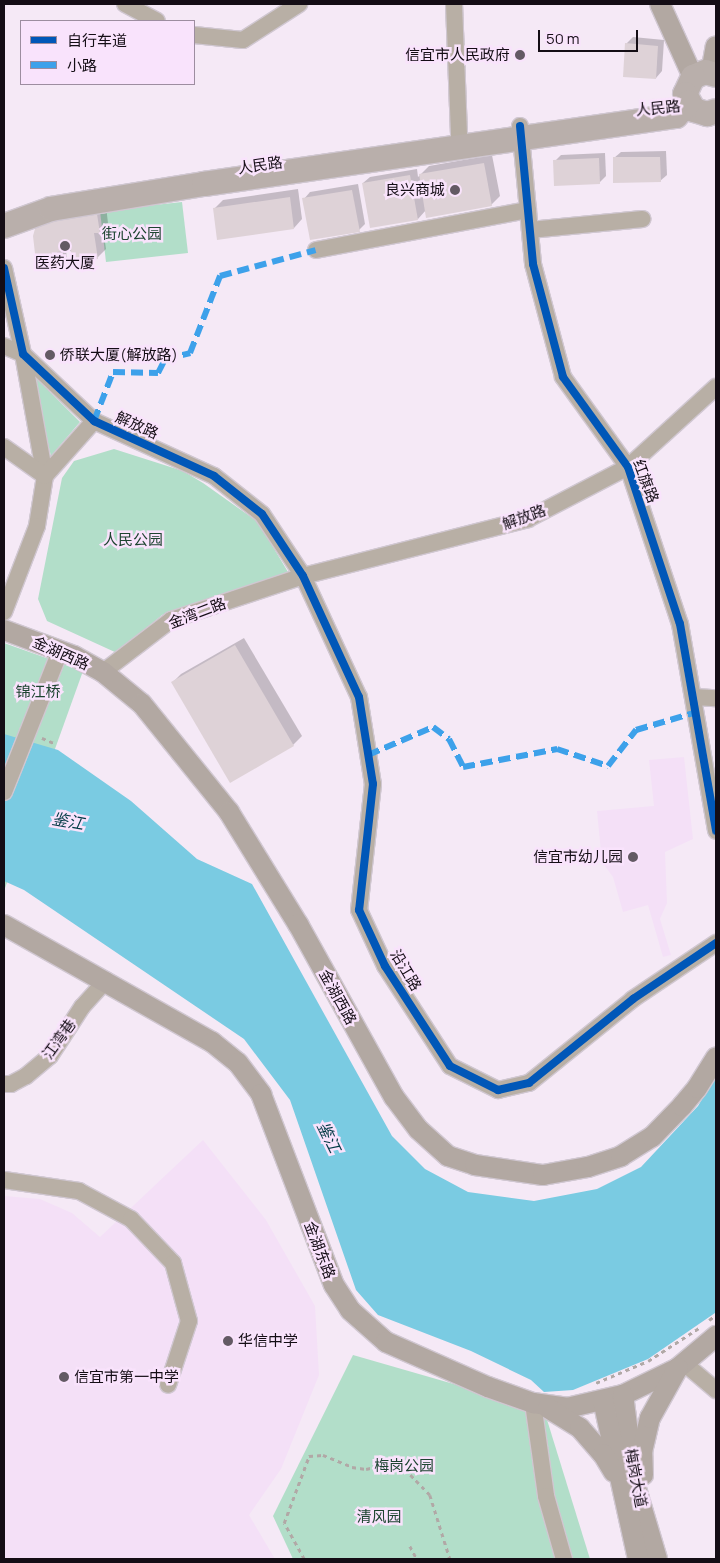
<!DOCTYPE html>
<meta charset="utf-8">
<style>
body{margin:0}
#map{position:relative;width:720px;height:1563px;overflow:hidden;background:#f5e9f6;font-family:Manrope,"Noto Sans SC",sans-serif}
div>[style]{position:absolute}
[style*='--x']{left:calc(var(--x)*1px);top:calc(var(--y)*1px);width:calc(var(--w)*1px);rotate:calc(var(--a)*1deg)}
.built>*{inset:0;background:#f4e0f7}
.green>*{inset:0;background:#b2dec9}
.water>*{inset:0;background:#7acbe2}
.shadow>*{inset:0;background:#0003}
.building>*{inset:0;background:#ded2d7}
.path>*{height:2.5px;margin-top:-1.25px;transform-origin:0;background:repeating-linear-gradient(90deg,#b1a8a6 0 4px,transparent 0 8px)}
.roads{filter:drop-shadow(1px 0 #d0c7d1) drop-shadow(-1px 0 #d0c7d1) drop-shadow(0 1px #d0c7d1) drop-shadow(0 -1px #d0c7d1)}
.minor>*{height:16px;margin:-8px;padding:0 8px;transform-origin:8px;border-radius:8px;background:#b8afa5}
.major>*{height:20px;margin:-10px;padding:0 10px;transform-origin:10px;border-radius:10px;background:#b2a8a2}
.highway>*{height:24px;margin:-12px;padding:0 12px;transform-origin:12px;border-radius:12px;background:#b9afab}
.quiet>*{height:6px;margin-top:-3px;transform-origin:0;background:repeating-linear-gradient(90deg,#3da1ea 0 12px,transparent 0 18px)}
.cycleway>*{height:8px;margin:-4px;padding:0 4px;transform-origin:4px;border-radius:4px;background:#0057b8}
.dots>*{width:14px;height:14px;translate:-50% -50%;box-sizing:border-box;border:2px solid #f9e3fc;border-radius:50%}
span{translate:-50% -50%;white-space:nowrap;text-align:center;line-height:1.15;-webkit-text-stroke:5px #f9e3fc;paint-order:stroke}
.poi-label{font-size:15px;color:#140d15}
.right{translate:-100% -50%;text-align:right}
.left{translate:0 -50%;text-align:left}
.street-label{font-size:15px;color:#140d15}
.park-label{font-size:15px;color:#1d4430}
.water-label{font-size:16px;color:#003944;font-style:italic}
.frame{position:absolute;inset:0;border:5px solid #140d15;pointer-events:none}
.legend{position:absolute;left:20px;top:20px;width:175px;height:65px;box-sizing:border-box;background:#f9e3fc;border:1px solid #9d8da0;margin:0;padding:6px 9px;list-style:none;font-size:15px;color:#140d15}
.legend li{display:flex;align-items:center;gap:10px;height:25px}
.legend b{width:25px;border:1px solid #9d8da0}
.scale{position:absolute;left:538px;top:30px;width:100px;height:22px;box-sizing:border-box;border:2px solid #140d15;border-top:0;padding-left:6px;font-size:15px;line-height:18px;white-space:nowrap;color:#140d15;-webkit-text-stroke:4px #f9e3fc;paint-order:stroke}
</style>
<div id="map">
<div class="built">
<div style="clip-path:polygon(684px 757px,693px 839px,665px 852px,667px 903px,660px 919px,671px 955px,663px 957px,648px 905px,623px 912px,613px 877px,602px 862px,597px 811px,654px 806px,649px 760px)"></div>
<div style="clip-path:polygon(203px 1140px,266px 1220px,315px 1306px,319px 1375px,281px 1469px,249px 1515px,275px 1559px,4px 1559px,4px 1196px,40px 1199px,72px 1213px,100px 1237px)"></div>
</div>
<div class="green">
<div style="clip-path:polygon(182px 202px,188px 253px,106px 262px,100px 211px)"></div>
<div style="clip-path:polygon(30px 372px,80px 422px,51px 456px)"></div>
<div style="clip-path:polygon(114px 449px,183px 471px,203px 483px,258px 522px,288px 572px,162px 615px,117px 653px,47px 621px,38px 599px,62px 478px,74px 461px)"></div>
<div style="clip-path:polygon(4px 643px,83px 671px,4px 891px)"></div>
<div style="clip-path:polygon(353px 1355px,544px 1410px,590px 1559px,293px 1559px,273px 1516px)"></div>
</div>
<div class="water">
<div style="clip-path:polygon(4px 734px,58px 750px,131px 801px,197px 859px,252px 884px,392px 1136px,425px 1169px,468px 1192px,534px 1201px,597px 1189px,641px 1167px,698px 1106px,716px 1076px,715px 1313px,648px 1359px,573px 1390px,544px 1392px,531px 1380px,471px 1351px,378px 1315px,356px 1290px,290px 1100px,244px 1039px,24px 890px,4px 881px)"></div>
</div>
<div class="shadow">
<div style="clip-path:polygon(633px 37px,664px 40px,662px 71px,656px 78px,626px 44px)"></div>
<div style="clip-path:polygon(666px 151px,667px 175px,660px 181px,614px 158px,621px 152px)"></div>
<div style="clip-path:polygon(605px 153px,606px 176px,599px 183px,555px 161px,561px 155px)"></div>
<div style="clip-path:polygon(492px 155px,500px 196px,491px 205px,426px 210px,418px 219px,363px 183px,370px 177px,417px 169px,418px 177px,429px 166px)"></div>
<div style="clip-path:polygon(358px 184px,365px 224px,359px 230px,304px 199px,310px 192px)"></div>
<div style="clip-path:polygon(298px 189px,302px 219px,294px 228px,214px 209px,223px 200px)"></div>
<div style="clip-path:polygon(106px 206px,108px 223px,103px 228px,106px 249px,97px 258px,66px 250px,67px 259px,59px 268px,38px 226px)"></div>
<div style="clip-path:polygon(244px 638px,302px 736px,293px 745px,172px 683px,181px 674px)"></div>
</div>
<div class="building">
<div style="clip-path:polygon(625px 43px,658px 46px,656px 79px,623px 77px)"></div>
<div style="clip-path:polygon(613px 157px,660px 157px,661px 182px,613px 183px)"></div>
<div style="clip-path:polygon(599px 158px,600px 184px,554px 186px,553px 160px)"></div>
<div style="clip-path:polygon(484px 163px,492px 206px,426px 218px,419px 174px)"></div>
<div style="clip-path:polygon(410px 175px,418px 220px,370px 228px,362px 183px)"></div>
<div style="clip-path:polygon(352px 190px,360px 232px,310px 240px,302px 198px)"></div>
<div style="clip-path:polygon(290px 197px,294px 229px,217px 240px,213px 208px)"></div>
<div style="clip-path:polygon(97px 214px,100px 233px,94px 233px,98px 259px,72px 262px,71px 250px,57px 252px,59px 269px,37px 271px,33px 236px,36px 225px,43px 221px)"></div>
<div style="clip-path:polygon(235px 645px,294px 746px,230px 783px,171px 682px)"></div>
</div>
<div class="path">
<div style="--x:42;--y:738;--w:15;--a:23"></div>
<div style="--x:709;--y:1320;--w:9;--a:-36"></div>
<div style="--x:596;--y:1383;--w:56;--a:-22.9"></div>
<div style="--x:648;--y:1361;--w:61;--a:-32.9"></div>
<div style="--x:410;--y:1546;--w:15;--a:62"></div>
<div style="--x:304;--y:1559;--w:41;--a:-119.1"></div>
<div style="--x:284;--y:1523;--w:72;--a:-69.5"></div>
<div style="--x:309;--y:1456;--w:14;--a:-4"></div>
<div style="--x:323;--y:1455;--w:31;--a:22"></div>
<div style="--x:352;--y:1467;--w:14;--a:8"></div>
<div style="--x:366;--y:1469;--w:26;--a:-13"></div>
<div style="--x:391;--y:1463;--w:15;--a:23"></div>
<div style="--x:405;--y:1469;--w:36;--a:46"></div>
<div style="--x:430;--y:1495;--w:67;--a:72.6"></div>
</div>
<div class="roads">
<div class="minor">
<div style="--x:125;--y:4;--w:36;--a:28"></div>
<div style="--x:454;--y:4;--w:133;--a:87.8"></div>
<div style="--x:194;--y:35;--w:49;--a:5.8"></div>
<div style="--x:243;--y:40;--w:67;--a:-32.7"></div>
<div style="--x:520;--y:126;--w:139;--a:84.6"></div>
<div style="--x:533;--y:264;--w:117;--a:75.1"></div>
<div style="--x:563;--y:377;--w:111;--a:54.2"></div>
<div style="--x:628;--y:467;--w:165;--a:71.7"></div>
<div style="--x:680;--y:624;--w:210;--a:80.1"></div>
<div style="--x:530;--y:230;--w:113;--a:-5.6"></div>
<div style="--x:316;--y:250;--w:216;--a:-10.7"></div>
<div style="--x:4;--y:268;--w:88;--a:77.5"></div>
<div style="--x:23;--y:354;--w:98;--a:43.3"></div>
<div style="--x:94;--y:421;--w:132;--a:24.6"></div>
<div style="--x:214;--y:476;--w:61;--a:38.4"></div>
<div style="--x:262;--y:514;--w:74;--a:56.5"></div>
<div style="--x:303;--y:576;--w:133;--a:65.2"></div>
<div style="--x:359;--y:697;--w:88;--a:80.9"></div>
<div style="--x:373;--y:784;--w:127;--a:96.3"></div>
<div style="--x:359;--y:910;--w:62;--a:65.1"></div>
<div style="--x:385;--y:966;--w:119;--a:57"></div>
<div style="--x:450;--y:1066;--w:54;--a:26.6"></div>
<div style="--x:498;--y:1090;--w:32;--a:-13"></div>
<div style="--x:529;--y:1083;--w:134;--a:-38.9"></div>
<div style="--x:633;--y:999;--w:100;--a:-34"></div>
<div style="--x:4;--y:346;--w:21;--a:23"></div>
<div style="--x:23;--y:354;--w:124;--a:79.8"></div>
<div style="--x:45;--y:476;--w:51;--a:99.1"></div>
<div style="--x:37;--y:526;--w:92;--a:111"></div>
<div style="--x:4;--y:447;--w:50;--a:35.3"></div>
<div style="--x:45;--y:476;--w:74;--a:-48.3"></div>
<div style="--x:103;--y:672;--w:86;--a:-37.4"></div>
<div style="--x:171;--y:620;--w:139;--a:-18.4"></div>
<div style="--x:303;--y:576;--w:232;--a:-14.2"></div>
<div style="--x:528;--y:519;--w:113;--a:-27.5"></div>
<div style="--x:628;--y:467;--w:119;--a:-42.3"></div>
<div style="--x:694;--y:697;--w:22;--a:3"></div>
<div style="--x:4;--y:792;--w:152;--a:-68.3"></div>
<div style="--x:4;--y:1084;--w:7;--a:0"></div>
<div style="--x:11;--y:1084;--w:17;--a:-28"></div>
<div style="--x:26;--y:1076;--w:31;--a:-40"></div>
<div style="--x:50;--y:1056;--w:59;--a:-56.9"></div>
<div style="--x:82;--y:1007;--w:36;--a:-48"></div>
<div style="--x:4;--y:1180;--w:76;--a:8.3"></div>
<div style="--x:79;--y:1191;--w:59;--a:28.3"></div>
<div style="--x:131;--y:1219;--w:61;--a:46.3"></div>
<div style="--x:173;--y:1263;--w:60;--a:74.6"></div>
<div style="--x:189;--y:1321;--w:67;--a:108.2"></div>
<div style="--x:684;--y:1363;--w:42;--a:40.2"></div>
<div style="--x:533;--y:1403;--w:94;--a:82"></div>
<div style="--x:546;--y:1496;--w:66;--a:74.1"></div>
</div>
<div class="major">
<div style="--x:660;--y:4;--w:80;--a:65.7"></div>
<div style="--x:711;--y:73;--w:27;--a:-80"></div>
<div style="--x:4;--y:630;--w:75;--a:20.4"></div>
<div style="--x:74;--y:656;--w:33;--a:29"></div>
<div style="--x:103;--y:672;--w:50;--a:39.4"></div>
<div style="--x:142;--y:704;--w:139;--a:51.1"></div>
<div style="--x:229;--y:812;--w:132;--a:58.4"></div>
<div style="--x:298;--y:924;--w:198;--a:61"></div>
<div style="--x:394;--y:1097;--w:40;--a:53"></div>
<div style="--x:418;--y:1129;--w:40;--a:42"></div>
<div style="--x:448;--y:1156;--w:28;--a:18"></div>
<div style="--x:475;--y:1165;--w:69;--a:8.4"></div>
<div style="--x:543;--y:1175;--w:46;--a:-10.1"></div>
<div style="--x:588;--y:1167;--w:35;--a:-18"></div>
<div style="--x:621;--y:1156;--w:36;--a:-32"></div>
<div style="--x:652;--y:1137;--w:43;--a:-45.9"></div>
<div style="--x:682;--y:1106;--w:23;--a:-50"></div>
<div style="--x:697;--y:1088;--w:36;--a:-58"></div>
<div style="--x:4;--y:925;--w:239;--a:29.4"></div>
<div style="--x:212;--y:1042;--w:33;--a:39"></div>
<div style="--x:238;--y:1063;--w:39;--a:53"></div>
<div style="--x:261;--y:1094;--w:204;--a:69.1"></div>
<div style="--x:334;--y:1285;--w:30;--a:57"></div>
<div style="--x:350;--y:1310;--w:48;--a:41.6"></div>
<div style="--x:386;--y:1342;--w:111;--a:23.8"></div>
<div style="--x:488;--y:1387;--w:48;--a:19.6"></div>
<div style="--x:533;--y:1403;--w:34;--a:8"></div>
<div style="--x:567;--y:1408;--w:57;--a:-13.1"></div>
<div style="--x:623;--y:1395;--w:61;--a:-26.1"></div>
<div style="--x:678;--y:1368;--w:50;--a:-40.1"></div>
<div style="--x:623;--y:1395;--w:91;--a:82.4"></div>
<div style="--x:635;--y:1485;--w:77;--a:73.4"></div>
<div style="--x:603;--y:1400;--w:163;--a:77.6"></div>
<div style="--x:548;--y:1408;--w:38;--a:32"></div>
<div style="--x:580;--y:1428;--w:35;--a:49"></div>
<div style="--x:603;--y:1454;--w:21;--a:59"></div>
<div style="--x:643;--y:1475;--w:23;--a:-92"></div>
<div style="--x:642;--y:1452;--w:35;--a:-77"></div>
<div style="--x:650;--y:1418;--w:57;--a:-60.8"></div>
</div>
<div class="highway">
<div style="--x:716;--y:75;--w:11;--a:-165"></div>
<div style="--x:705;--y:72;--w:13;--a:157"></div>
<div style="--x:693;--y:77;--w:19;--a:115"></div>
<div style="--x:685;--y:94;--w:18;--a:61"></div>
<div style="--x:694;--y:110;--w:14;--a:17"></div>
<div style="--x:707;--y:114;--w:9;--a:-18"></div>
<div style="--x:4;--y:226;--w:50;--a:-19.9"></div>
<div style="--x:51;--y:209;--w:155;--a:-9.3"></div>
<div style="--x:204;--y:184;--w:477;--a:-8.2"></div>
<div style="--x:676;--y:116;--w:18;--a:-47"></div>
</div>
</div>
<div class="quiet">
<div style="--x:94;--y:421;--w:53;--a:-68.8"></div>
<div style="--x:113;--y:372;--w:45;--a:1.3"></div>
<div style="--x:158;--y:373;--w:16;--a:-63"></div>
<div style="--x:165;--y:359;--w:26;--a:-13"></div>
<div style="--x:190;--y:353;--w:83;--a:-68.7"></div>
<div style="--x:220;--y:276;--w:99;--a:-15.2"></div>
<div style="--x:368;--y:755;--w:71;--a:-23.3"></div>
<div style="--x:433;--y:727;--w:20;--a:37"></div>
<div style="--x:449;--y:739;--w:31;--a:63"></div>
<div style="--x:463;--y:767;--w:96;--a:-10.8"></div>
<div style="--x:557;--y:749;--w:54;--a:18.4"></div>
<div style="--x:608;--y:766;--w:46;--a:-52.1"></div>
<div style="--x:636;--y:730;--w:64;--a:-16.4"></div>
</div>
<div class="cycleway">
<div style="--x:520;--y:126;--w:139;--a:84.6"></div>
<div style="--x:533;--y:264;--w:117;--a:75.1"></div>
<div style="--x:563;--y:377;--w:111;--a:54.2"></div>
<div style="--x:628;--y:467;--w:165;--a:71.7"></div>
<div style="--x:680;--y:624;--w:210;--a:80.1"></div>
<div style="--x:4;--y:268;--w:88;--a:77.5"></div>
<div style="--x:23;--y:354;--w:98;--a:43.3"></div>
<div style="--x:94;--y:421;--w:132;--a:24.6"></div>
<div style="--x:214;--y:476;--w:61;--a:38.4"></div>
<div style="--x:262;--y:514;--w:74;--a:56.5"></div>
<div style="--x:303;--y:576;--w:133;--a:65.2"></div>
<div style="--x:359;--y:697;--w:88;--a:80.9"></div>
<div style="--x:373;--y:784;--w:127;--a:96.3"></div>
<div style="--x:359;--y:910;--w:62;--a:65.1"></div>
<div style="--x:385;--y:966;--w:119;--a:57"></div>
<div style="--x:450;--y:1066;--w:54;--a:26.6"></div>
<div style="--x:498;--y:1090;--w:32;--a:-13"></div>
<div style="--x:529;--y:1083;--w:134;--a:-38.9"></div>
<div style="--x:633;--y:999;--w:100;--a:-34"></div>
</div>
<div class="dots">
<div style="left:520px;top:55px;background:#635a64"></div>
<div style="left:455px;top:190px;background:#635a64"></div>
<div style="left:65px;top:246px;background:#635a64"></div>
<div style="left:50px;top:355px;background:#635a64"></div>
<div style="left:633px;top:857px;background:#635a64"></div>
<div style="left:228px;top:1341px;background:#635a64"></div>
<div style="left:64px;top:1377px;background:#635a64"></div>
</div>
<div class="poi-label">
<span class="right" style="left:510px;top:55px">信宜市人民政府</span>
<span class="right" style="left:445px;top:190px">良兴商城</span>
<span style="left:65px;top:263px">医药大厦</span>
<span class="left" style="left:60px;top:355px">侨联大厦(解放路)</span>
<span class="right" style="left:623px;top:857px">信宜市幼儿园</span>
<span class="left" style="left:238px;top:1341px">华信中学</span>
<span class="left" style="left:74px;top:1377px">信宜市第一中学</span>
</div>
<div class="street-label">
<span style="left:658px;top:108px;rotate:-6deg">人民路</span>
<span style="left:260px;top:165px;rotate:-8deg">人民路</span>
<span style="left:137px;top:425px;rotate:24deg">解放路</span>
<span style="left:646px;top:481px;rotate:69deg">红旗路</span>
<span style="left:524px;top:517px;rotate:-20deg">解放路</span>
<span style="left:197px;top:613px;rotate:-21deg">金湾二路</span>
<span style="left:61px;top:653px;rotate:24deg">金湖西路</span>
<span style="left:406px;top:970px;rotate:59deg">沿江路</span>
<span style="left:338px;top:997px;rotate:61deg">金湖西路</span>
<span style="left:59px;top:1039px;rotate:-54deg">江湾巷</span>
<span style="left:320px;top:1250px;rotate:69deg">金湖东路</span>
<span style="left:636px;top:1478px;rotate:79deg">梅岗大道</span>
</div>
<div class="park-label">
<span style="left:132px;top:234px">街心公园</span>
<span style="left:133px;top:540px">人民公园</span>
<span style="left:38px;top:692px">锦江桥</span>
<span style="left:404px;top:1466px">梅岗公园</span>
<span style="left:379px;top:1517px">清风园</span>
</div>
<div class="water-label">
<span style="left:68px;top:821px;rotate:10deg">鉴江</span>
<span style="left:329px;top:1137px;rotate:64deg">鉴江</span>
</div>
<div class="frame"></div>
<ul class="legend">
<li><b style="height:6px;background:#0057b8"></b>自行车道</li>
<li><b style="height:6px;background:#3da1ea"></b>小路</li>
</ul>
<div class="scale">50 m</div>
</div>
